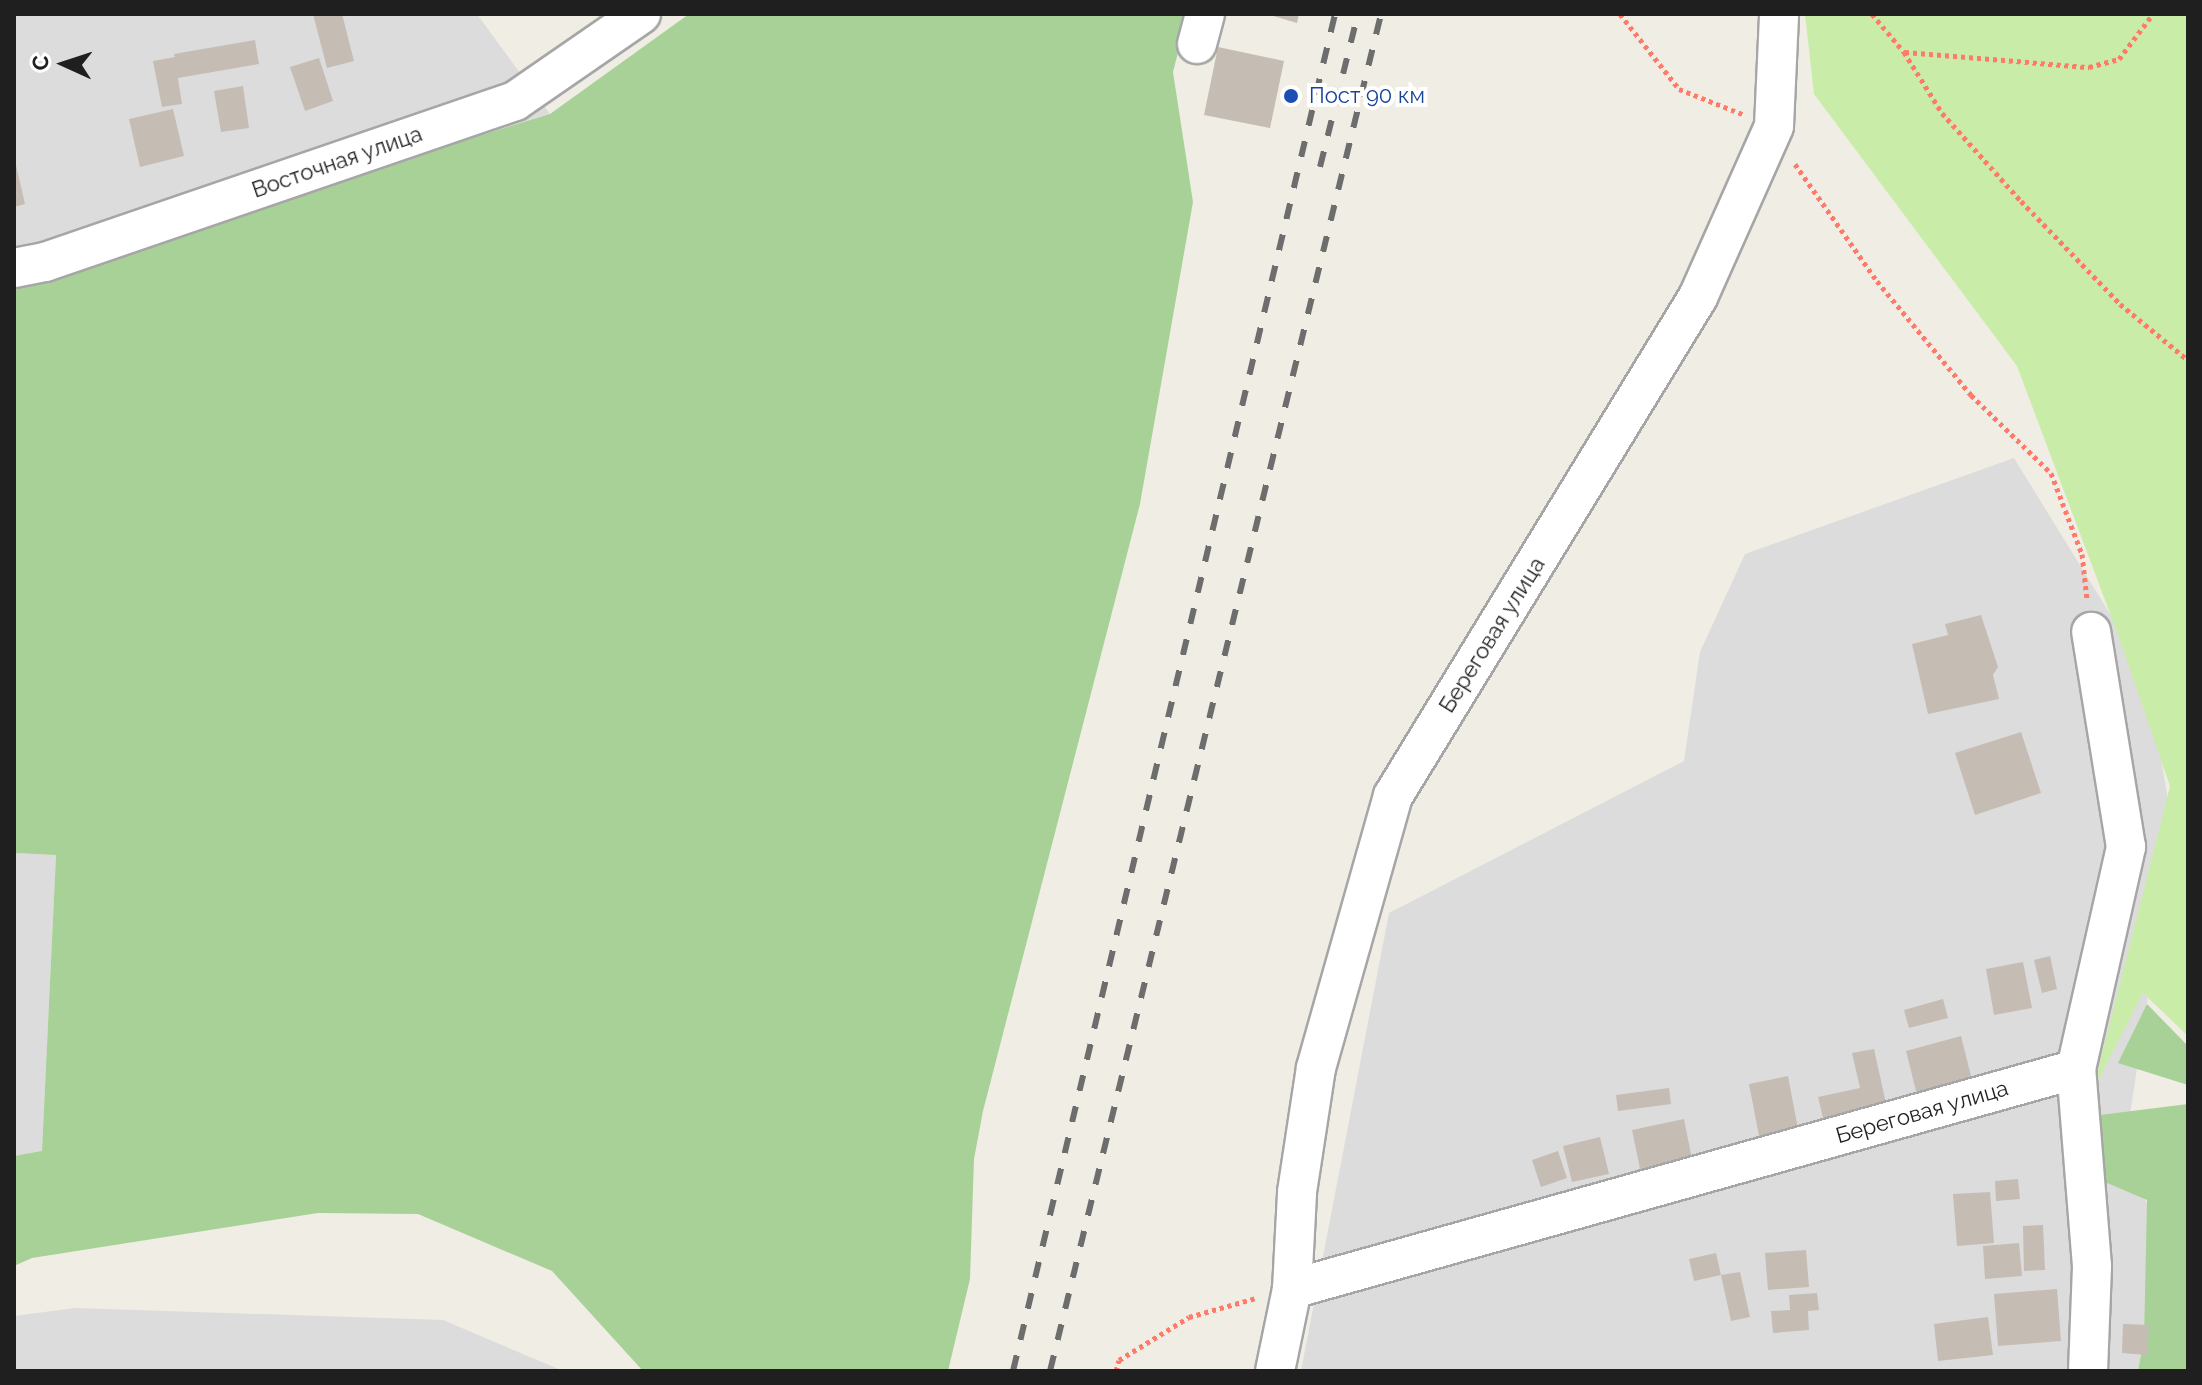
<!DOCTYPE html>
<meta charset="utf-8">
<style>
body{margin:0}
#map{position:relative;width:2202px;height:1385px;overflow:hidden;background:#f0ede5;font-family:Raleway,sans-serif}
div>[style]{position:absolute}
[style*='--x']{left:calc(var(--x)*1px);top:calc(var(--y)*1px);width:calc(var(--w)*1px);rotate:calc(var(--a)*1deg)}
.residential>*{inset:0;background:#dddcdc}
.grass>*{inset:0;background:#c9eca9}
.forest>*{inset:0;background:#a8d198}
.building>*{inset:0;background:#c5bcb4}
.path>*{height:5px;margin-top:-2.5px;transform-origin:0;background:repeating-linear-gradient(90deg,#ff7a68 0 4px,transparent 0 8px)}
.roads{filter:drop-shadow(2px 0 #a6a6a6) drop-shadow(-2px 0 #a6a6a6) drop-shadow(0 2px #a6a6a6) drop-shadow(0 -2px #a6a6a6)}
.minor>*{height:38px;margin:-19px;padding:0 19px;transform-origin:19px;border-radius:19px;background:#fff}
.rail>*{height:6px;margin-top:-3px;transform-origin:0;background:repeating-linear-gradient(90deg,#6d6d6d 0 16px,transparent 0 32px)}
.dots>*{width:22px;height:22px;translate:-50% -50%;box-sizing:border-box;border:4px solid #fff;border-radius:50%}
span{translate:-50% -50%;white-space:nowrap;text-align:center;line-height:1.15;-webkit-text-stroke:8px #fff;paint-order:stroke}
.transit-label{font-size:22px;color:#164399}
.left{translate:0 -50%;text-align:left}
.street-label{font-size:22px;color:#1f1f1f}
.frame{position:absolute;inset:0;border:16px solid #1f1f1f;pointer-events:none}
.north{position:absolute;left:24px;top:24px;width:80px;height:80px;-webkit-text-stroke:6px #fff;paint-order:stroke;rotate:273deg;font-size:22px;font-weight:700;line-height:32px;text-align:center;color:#1f1f1f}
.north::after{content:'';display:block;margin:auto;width:28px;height:36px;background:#1f1f1f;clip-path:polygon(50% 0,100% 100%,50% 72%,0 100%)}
</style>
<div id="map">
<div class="residential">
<div style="clip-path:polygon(14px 14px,477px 14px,550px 114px,14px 278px)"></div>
<div style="clip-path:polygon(2014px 458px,2147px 674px,2173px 830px,2123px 1161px,2188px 1275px,2180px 1371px,1301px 1371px,1389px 913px,1684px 761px,1700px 652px,1745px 554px)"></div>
<div style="clip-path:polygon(14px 853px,56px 855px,42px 1152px,14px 1156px)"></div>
<div style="clip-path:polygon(75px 1308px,443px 1320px,563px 1371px,14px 1371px,14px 1316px)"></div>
</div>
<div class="grass">
<div style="clip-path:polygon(1805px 14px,2188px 14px,2188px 1036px,2143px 993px,2093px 1090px,2170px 786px,2117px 632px,2017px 366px,1814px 94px)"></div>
</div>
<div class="forest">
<div style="clip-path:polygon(689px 14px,1188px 14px,1173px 72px,1193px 202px,1140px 504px,983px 1111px,974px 1159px,970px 1279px,948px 1371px,643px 1371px,552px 1271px,418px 1214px,318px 1213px,32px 1258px,14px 1266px,14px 1156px,42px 1151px,56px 855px,14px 853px,14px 278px,550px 114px)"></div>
<div style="clip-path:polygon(2147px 1004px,2188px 1046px,2188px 1085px,2118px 1063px)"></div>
<div style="clip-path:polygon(2188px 1104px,2188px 1371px,2138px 1371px,2144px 1340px,2147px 1200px,2105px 1182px,2100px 1115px)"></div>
</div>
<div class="building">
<div style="clip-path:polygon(313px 14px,342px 14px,354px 61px,327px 68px)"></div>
<div style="clip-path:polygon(1267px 14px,1299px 14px,1297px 23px)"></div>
<div style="clip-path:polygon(255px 40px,259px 64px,178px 78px,182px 104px,162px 107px,153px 61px,175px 57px,174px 54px)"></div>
<div style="clip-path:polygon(1218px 47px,1284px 61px,1270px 128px,1204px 115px)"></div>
<div style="clip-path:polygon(319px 58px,333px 101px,305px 111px,290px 67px)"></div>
<div style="clip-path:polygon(243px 86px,249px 128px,221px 132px,214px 91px)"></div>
<div style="clip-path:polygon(173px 109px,184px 156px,140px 167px,129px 119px)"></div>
<div style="clip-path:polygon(15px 161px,25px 204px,14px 207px,14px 162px)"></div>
<div style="clip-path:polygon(1981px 615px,1998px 667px,1993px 675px,1999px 699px,1928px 714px,1912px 644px,1948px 635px,1945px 624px)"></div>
<div style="clip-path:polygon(2021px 732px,2041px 793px,1975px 815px,1955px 753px)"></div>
<div style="clip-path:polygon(2050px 956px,2057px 989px,2042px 993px,2034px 960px)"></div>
<div style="clip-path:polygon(2023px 962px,2032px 1008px,1994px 1015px,1986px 969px)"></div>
<div style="clip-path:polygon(1943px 999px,1948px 1018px,1909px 1028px,1904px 1010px)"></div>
<div style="clip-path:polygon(1961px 1036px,1972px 1080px,1917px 1095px,1906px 1051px)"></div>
<div style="clip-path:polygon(1874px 1049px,1887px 1108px,1824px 1122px,1818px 1097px,1860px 1088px,1852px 1053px)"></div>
<div style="clip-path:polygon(1788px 1076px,1798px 1129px,1759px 1136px,1749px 1084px)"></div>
<div style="clip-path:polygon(1669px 1088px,1671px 1104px,1618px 1111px,1616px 1095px)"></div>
<div style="clip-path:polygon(1684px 1119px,1692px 1159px,1640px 1169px,1632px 1130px)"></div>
<div style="clip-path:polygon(1600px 1137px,1609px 1174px,1572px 1182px,1563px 1146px)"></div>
<div style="clip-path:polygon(1558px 1151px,1567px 1178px,1541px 1187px,1532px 1160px)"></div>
<div style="clip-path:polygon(2018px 1179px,2020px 1199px,1996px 1201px,1995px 1181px)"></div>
<div style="clip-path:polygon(1990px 1192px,1994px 1243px,1957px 1246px,1953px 1194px)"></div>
<div style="clip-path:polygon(2043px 1225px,2045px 1270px,2024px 1271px,2023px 1226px)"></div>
<div style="clip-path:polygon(2019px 1243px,2022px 1276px,1985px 1279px,1983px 1246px)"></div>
<div style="clip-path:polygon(1806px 1250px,1809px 1287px,1768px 1290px,1765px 1253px)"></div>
<div style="clip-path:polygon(1716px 1253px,1721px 1275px,1694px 1281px,1689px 1259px)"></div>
<div style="clip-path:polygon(1740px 1272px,1750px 1317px,1731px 1321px,1721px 1275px)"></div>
<div style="clip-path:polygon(2057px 1289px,2061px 1341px,1998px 1346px,1994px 1294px)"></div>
<div style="clip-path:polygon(1817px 1293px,1819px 1310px,1808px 1311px,1809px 1330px,1773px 1333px,1771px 1311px,1790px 1310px,1789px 1295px)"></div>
<div style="clip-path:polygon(1988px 1317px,1993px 1355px,1938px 1361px,1934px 1324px)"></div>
<div style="clip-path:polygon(2123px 1324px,2149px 1325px,2147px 1355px,2122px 1353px)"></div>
</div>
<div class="path">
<div style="--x:1620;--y:14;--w:95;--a:51.8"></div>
<div style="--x:1679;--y:89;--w:68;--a:21.6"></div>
<div style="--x:1872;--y:14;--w:50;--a:49.9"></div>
<div style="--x:1904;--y:52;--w:72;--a:58.1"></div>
<div style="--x:1942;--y:113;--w:118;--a:48.1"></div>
<div style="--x:2021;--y:201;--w:143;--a:46.1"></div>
<div style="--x:2120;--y:304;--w:88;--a:39.5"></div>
<div style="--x:1905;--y:52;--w:185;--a:4.7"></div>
<div style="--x:2089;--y:67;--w:31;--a:-15"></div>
<div style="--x:2119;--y:59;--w:56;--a:-52.9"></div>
<div style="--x:1795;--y:164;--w:143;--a:55"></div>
<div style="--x:1877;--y:281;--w:148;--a:50.5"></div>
<div style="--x:1971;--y:395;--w:112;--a:44.3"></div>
<div style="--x:2051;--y:473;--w:87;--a:69.1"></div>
<div style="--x:2082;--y:554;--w:45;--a:83.7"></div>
<div style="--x:1116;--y:1371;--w:11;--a:-75"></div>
<div style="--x:1119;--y:1360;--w:82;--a:-31.6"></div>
<div style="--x:1189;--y:1317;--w:70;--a:-15.8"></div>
</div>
<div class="roads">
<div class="minor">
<div style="--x:1197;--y:44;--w:31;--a:-75"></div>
<div style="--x:14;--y:268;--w:32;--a:-11"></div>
<div style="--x:45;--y:262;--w:497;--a:-18.9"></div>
<div style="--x:515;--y:101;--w:153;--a:-34.6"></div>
<div style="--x:1292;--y:1289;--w:814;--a:-15.67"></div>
<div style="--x:1275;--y:1371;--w:84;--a:-78.3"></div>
<div style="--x:1292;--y:1289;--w:97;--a:-87"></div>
<div style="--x:1297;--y:1192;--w:125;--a:-81.3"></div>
<div style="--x:1316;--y:1068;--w:283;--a:-74.2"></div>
<div style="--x:1393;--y:796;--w:585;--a:-58.57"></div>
<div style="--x:1698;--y:297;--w:187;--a:-66"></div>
<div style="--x:1774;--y:126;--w:112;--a:-87.4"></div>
<div style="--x:2088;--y:1371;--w:105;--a:-87.8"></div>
<div style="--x:2092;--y:1266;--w:198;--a:-94.6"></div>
<div style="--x:2076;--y:1069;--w:228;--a:-77.3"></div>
<div style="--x:2126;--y:847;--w:218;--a:-99.2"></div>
</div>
</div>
<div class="rail">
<div style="--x:1320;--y:167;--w:158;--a:-76.1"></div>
<div style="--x:1013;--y:1371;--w:1395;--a:-76.65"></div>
<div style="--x:1050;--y:1371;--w:1397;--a:-76.29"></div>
</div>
<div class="dots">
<div style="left:1291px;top:96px;background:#1a4fb4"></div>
</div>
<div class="transit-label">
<span class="left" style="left:1309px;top:96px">Пост 90 км</span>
</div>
<div class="street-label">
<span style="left:337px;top:162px;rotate:-19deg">Восточная улица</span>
<span style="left:1492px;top:635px;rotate:-58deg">Береговая улица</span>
<span style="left:1922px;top:1112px;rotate:-16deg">Береговая улица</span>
</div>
<div class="frame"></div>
<div class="north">С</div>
</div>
